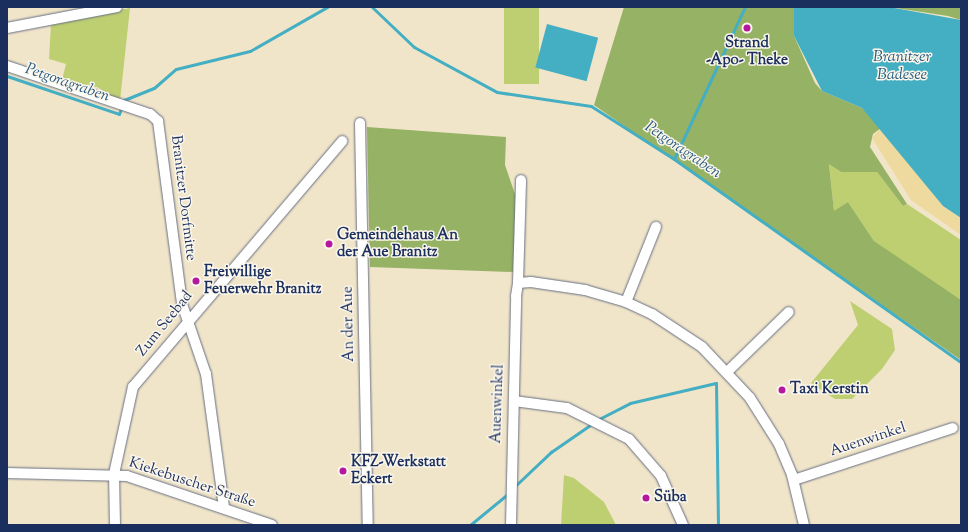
<!DOCTYPE html>
<meta charset="utf-8">
<style>
body{margin:0}
#map{position:relative;width:968px;height:532px;overflow:hidden;background:#f1e5c9;font-family:"Sorts Mill Goudy",serif}
div>[style]{position:absolute}
[style*='--x']{left:calc(var(--x)*1px);top:calc(var(--y)*1px);width:calc(var(--w)*1px);rotate:calc(var(--a)*1deg)}
.green>*{inset:0;background:#becf72;transform-origin:0 0}
.forest>*{inset:0;background:#96b264}
.sand>*{inset:0;background:#eeda9e}
.water>*{inset:0;background:#44aec3;transform-origin:0 0}
.stream>*{height:3px;margin:-1.5px;padding:0 1.5px;transform-origin:1.5px;border-radius:1.5px;background:#44aec3}
.roads{filter:drop-shadow(0 0 1px #666f83) drop-shadow(0 0 1px #666f83)}
.minor>*{height:10px;margin:-5px;padding:0 5px;transform-origin:5px;border-radius:5px;background:#fff}
.dots>*{width:11px;height:11px;translate:-50% -50%;box-sizing:border-box;border:2px solid #fbf7ec;border-radius:50%}
span{translate:-50% -50%;white-space:nowrap;text-align:center;line-height:1.15;-webkit-text-stroke:3px #fbf7ec;paint-order:stroke}
.poi-label{font-size:15px;color:#1b2f5e;font-weight:700}
.left{translate:0 -50%;text-align:left}
.street-label{font-size:15px;color:#1b2f5e}
.water-label{font-size:16px;color:#295b81;font-style:italic}
.frame{position:absolute;inset:0;border:8px solid #1b2f5e;pointer-events:none}
</style>
<div id="map">
<div class="green">
<i style="left:504px;top:7px;width:35px;height:77px"></i>
<i style="clip-path:polygon(130px 8px,120px 101px,97px 87px,62px 80px,66px 64px,49px 59px,51px 24px)"></i>
<i style="clip-path:polygon(829px 163px,841px 172px,877px 172px,903px 206px,907px 204px,961px 240px,961px 300px,912px 270px,874px 241px,848px 202px,834px 212px)"></i>
<i style="clip-path:polygon(850px 301px,892px 329px,895px 350px,882px 369px,852px 399px,835px 399px,811px 383px,858px 325px)"></i>
<i style="clip-path:polygon(564px 475px,574px 478px,604px 502px,616px 525px,561px 525px)"></i>
</div>
<div class="forest">
<i style="clip-path:polygon(624px 7px,794px 7px,794px 36px,815px 83px,822px 91px,862px 108px,881px 128px,873px 134px,870px 147px,907px 204px,903px 206px,877px 172px,841px 172px,829px 164px,834px 211px,848px 202px,874px 241px,961px 300px,961px 360px,594px 105px)"></i>
<i style="clip-path:polygon(889px 7px,961px 7px,961px 20px,948px 16px)"></i>
<i style="clip-path:polygon(367px 127px,506px 137px,505px 165px,516px 197px,513px 272px,370px 267px)"></i>
</div>
<div class="sand">
<i style="clip-path:polygon(881px 128px,943px 206px,961px 218px,961px 235px,911px 200px,872px 138px)"></i>
</div>
<div class="water">
<i style="clip-path:polygon(794px 7px,889px 7px,961px 20px,961px 218px,943px 206px,862px 108px,822px 91px,794px 36px)"></i>
<i style="left:547px;top:24px;width:53px;height:45px;rotate:15deg"></i>
</div>
<div class="stream">
<i style="--x:372;--y:7;--w:58;--a:43.6"></i>
<i style="--x:414;--y:47;--w:94;--a:28.5"></i>
<i style="--x:497;--y:92;--w:95;--a:8.5"></i>
<i style="--x:591;--y:106;--w:98;--a:32.6"></i>
<i style="--x:674;--y:159;--w:352;--a:35.3"></i>
<i style="--x:7;--y:76;--w:118;--a:18.7"></i>
<i style="--x:119;--y:114;--w:15;--a:-70"></i>
<i style="--x:124;--y:100;--w:32;--a:-22"></i>
<i style="--x:154;--y:88;--w:29;--a:-41"></i>
<i style="--x:176;--y:69;--w:76;--a:-13.7"></i>
<i style="--x:250;--y:51;--w:89;--a:-29.7"></i>
<i style="--x:674;--y:159;--w:168;--a:-65"></i>
<i style="--x:597;--y:420;--w:37;--a:-27"></i>
<i style="--x:630;--y:403;--w:88;--a:-13.1"></i>
<i style="--x:716;--y:383;--w:142;--a:89.2"></i>
<i style="--x:515;--y:486;--w:50;--a:-43.4"></i>
<i style="--x:551;--y:452;--w:51;--a:-34.6"></i>
<i style="--x:470;--y:525;--w:52;--a:-39.5"></i>
</div>
<div class="roads">
<div class="minor">
<i style="--x:7;--y:28;--w:112;--a:-10.8"></i>
<i style="--x:7;--y:66;--w:151;--a:18.6"></i>
<i style="--x:150;--y:114;--w:11;--a:41"></i>
<i style="--x:158;--y:121;--w:185;--a:82.5"></i>
<i style="--x:182;--y:304;--w:74;--a:71.1"></i>
<i style="--x:206;--y:374;--w:134;--a:82.3"></i>
<i style="--x:360;--y:123;--w:402;--a:88.9"></i>
<i style="--x:518;--y:283;--w:103;--a:-88.3"></i>
<i style="--x:626;--y:302;--w:81;--a:-68.2"></i>
<i style="--x:727;--y:372;--w:86;--a:-44.1"></i>
<i style="--x:514;--y:401;--w:53;--a:7.5"></i>
<i style="--x:567;--y:408;--w:69;--a:26.6"></i>
<i style="--x:629;--y:439;--w:49;--a:49.1"></i>
<i style="--x:661;--y:476;--w:54;--a:65.8"></i>
<i style="--x:7;--y:473;--w:120;--a:1.4"></i>
<i style="--x:127;--y:476;--w:153;--a:18.7"></i>
<i style="--x:794;--y:480;--w:167;--a:-18.1"></i>
<i style="--x:115;--y:525;--w:51;--a:-91.1"></i>
<i style="--x:114;--y:474;--w:89;--a:-77.7"></i>
<i style="--x:133;--y:387;--w:323;--a:-49.6"></i>
<i style="--x:511;--y:525;--w:229;--a:-88.7"></i>
<i style="--x:516;--y:296;--w:13;--a:-81"></i>
<i style="--x:518;--y:283;--w:13;--a:-4"></i>
<i style="--x:531;--y:282;--w:55;--a:8.4"></i>
<i style="--x:585;--y:290;--w:43;--a:16.3"></i>
<i style="--x:626;--y:302;--w:29;--a:25"></i>
<i style="--x:652;--y:314;--w:60;--a:33.4"></i>
<i style="--x:702;--y:347;--w:70;--a:46.7"></i>
<i style="--x:750;--y:398;--w:54;--a:57.8"></i>
<i style="--x:779;--y:444;--w:34;--a:67"></i>
<i style="--x:792;--y:475;--w:51;--a:76.5"></i>
</div>
</div>
<div class="dots">
<i style="left:747px;top:28px;background:#b5179e"></i>
<i style="left:329px;top:244px;background:#b5179e"></i>
<i style="left:196px;top:281px;background:#b5179e"></i>
<i style="left:782px;top:390px;background:#b5179e"></i>
<i style="left:343px;top:471px;background:#b5179e"></i>
<i style="left:646px;top:498px;background:#b5179e"></i>
</div>
<div class="poi-label">
<span style="left:747px;top:52px">Strand<br>-Apo- Theke</span>
<span class="left" style="left:337px;top:244px">Gemeindehaus An<br>der Aue Branitz</span>
<span class="left" style="left:204px;top:281px">Freiwillige<br>Feuerwehr Branitz</span>
<span class="left" style="left:790px;top:390px">Taxi Kerstin</span>
<span class="left" style="left:351px;top:471px">KFZ-Werkstatt<br>Eckert</span>
<span class="left" style="left:654px;top:498px">Süba</span>
</div>
<div class="street-label">
<span style="left:183px;top:198px;rotate:83deg">Branitzer Dorfmitte</span>
<span style="left:165px;top:324px;rotate:-51deg">Zum Seebad</span>
<span style="left:349px;top:324px;rotate:-91deg">An der Aue</span>
<span style="left:498px;top:404px;rotate:-88deg">Auenwinkel</span>
<span style="left:868px;top:440px;rotate:-18deg">Auenwinkel</span>
<span style="left:192px;top:483px;rotate:18deg">Kiekebuscher Straße</span>
</div>
<div class="water-label">
<span style="left:902px;top:67px">Branitzer<br>Badesee</span>
<span style="left:67px;top:84px;rotate:19deg">Petgoragraben</span>
<span style="left:682px;top:151px;rotate:34deg">Petgoragraben</span>
</div>
<div class="frame"></div>
</div>
